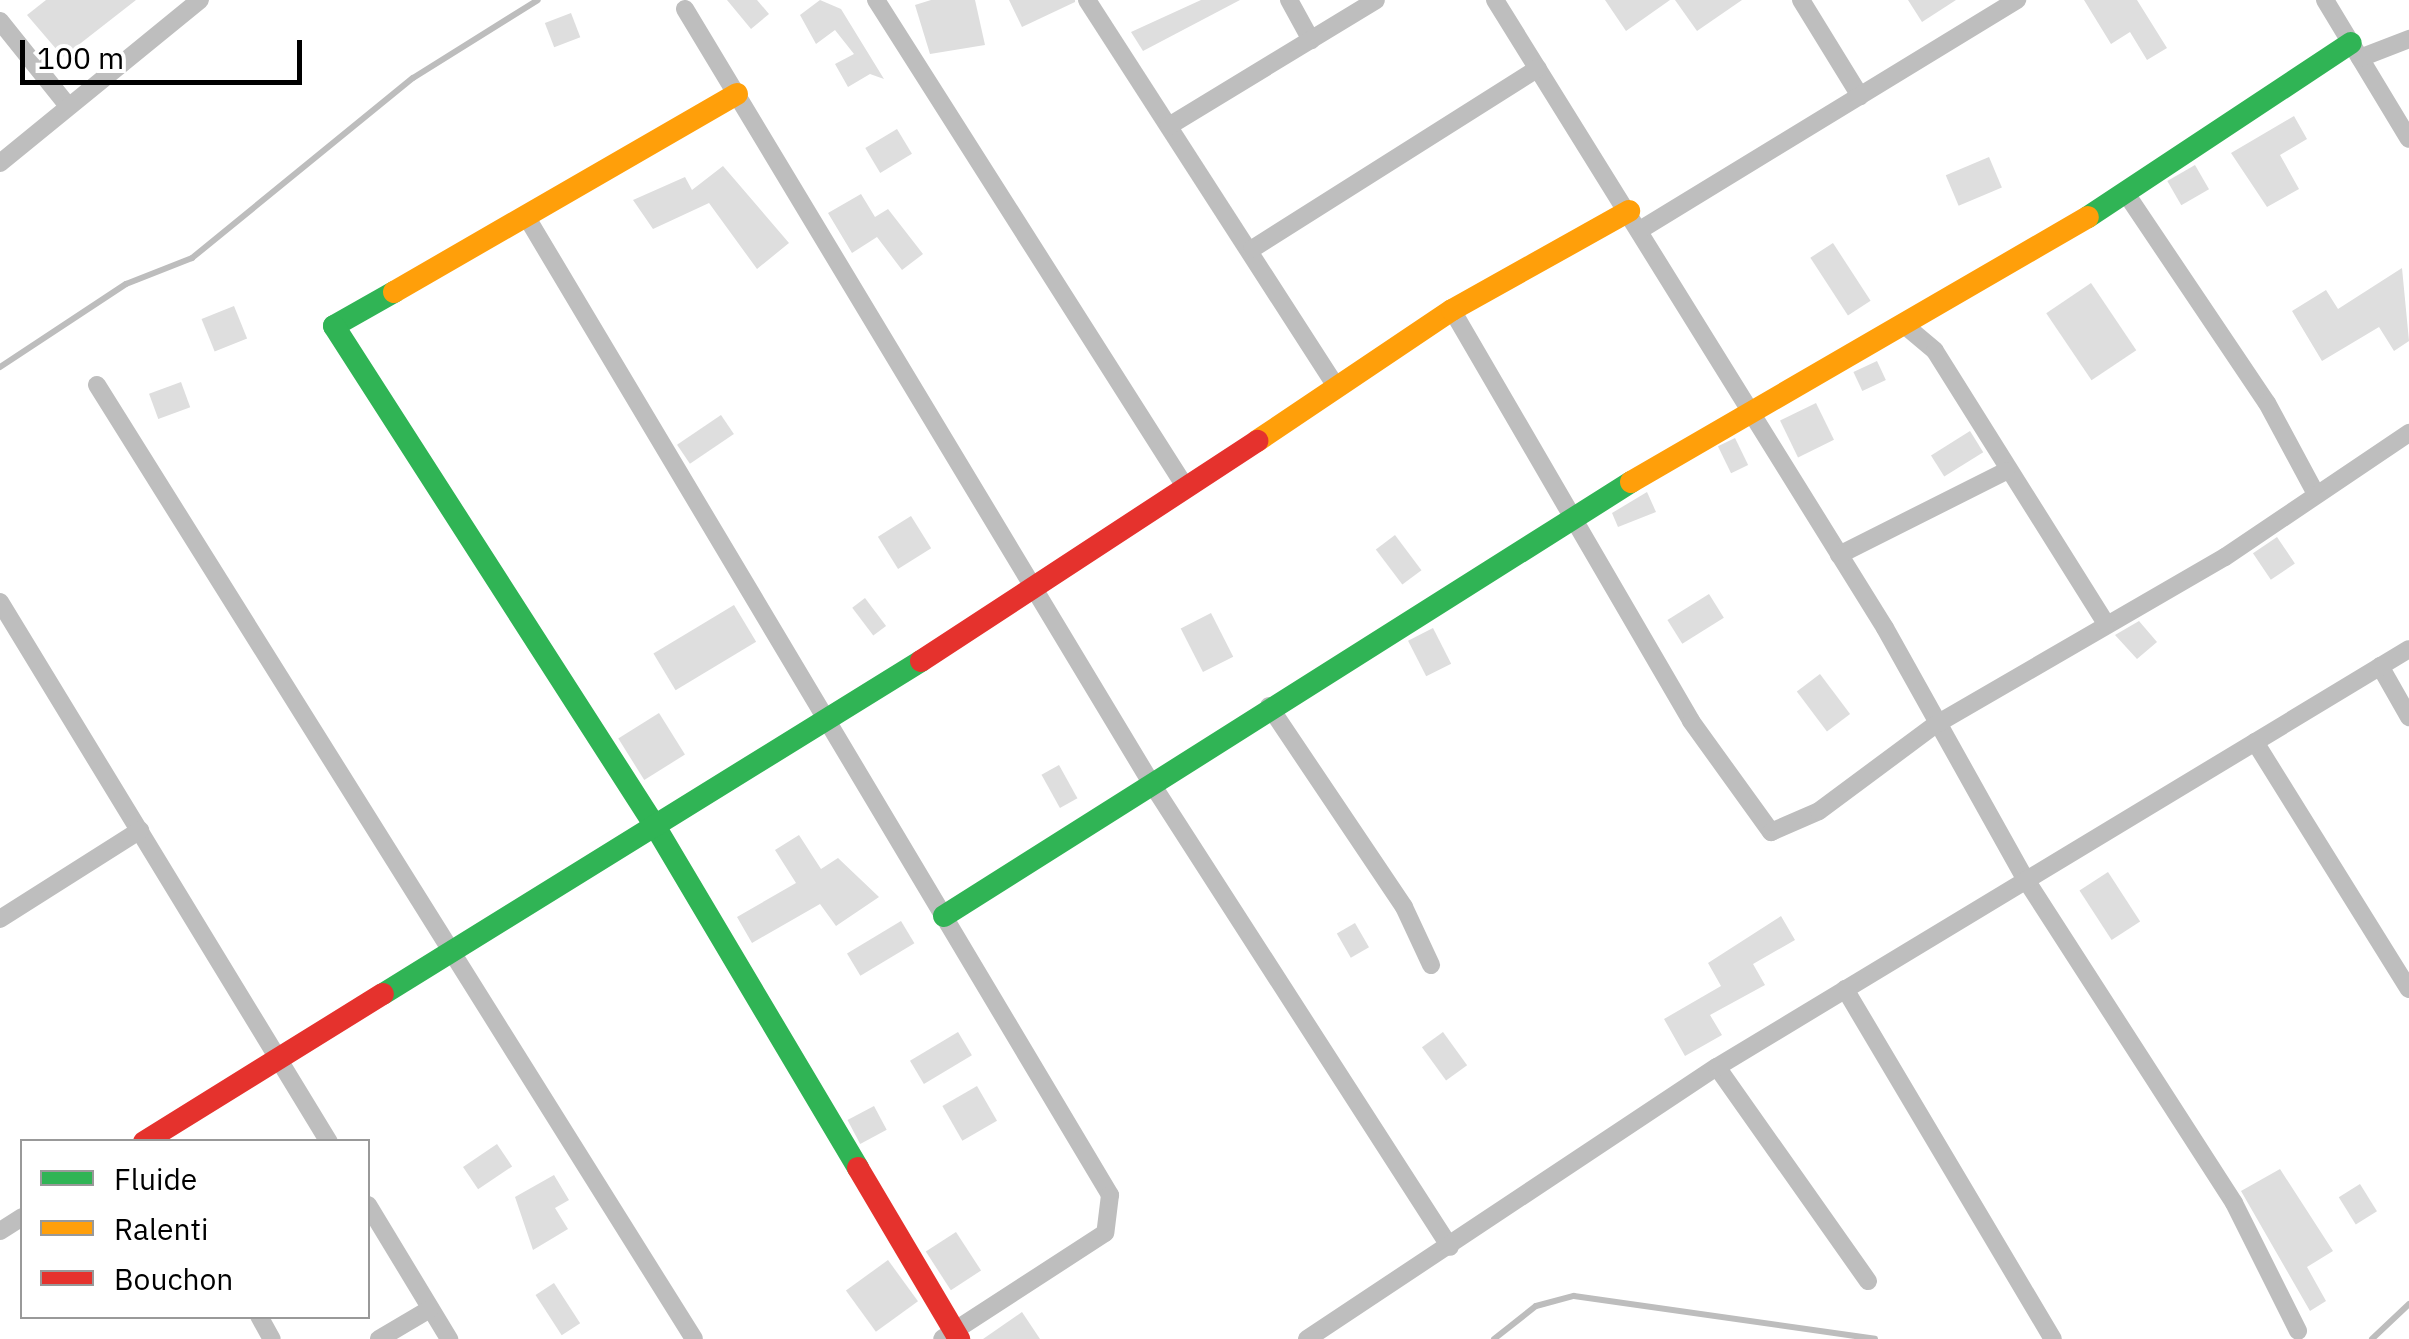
<!DOCTYPE html>
<style>
body{margin:0}
#map{position:relative;width:2409px;height:1339px;overflow:hidden;background:#fff;font-family:"IBM Plex Sans",sans-serif}
div>[style]{position:absolute}
[style*='--x']{left:calc(var(--x)*1px);top:calc(var(--y)*1px);width:calc(var(--w)*1px);rotate:calc(var(--a)*1deg)}
.stream>*{height:6px;margin:-3px;padding:0 3px;transform-origin:3px;border-radius:3px;background:#bdbdbd}
.building>*{inset:0;background:#dedede;transform-origin:0 0}
.street>*{height:18px;margin:-9px;padding:0 9px;transform-origin:9px;border-radius:9px;background:#bebebe}
.fast>*{height:22px;margin:-11px;padding:0 11px;transform-origin:11px;border-radius:11px;background:#30b455}
.slow>*{height:22px;margin:-11px;padding:0 11px;transform-origin:11px;border-radius:11px;background:#ff9f0a}
.jam>*{height:22px;margin:-11px;padding:0 11px;transform-origin:11px;border-radius:11px;background:#e5322d}
span{translate:-50% -50%;white-space:nowrap;text-align:center;line-height:1.15;-webkit-text-stroke:10px #fff;paint-order:stroke}
.legend{position:absolute;left:20px;top:1139px;width:350px;height:180px;box-sizing:border-box;background:#fff;border:2px solid #999;margin:0;padding:12px 18px;list-style:none;font-size:30px;color:#000}
.legend li{display:flex;align-items:center;gap:20px;height:50px}
.legend b{width:50px;border:2px solid #999}
.scale{position:absolute;left:20px;top:40px;width:282px;height:45px;box-sizing:border-box;border:5px solid #000;border-top:0;padding-left:12px;font-size:30px;line-height:35px;white-space:nowrap;color:#000;-webkit-text-stroke:8px #fff;paint-order:stroke}
</style>
<div id="map">
<div class="stream">
<i style="--x:0;--y:367;--w:151;--a:-33.4"></i>
<i style="--x:126;--y:284;--w:71;--a:-21.5"></i>
<i style="--x:192;--y:258;--w:285;--a:-39.2"></i>
<i style="--x:413;--y:78;--w:147;--a:-32"></i>
<i style="--x:1494;--y:1339;--w:53;--a:-38.2"></i>
<i style="--x:1536;--y:1306;--w:39;--a:-15"></i>
<i style="--x:1574;--y:1296;--w:304;--a:8.1"></i>
<i style="--x:2372;--y:1339;--w:51;--a:-43.4"></i>
</div>
<div class="building">
<i style="clip-path:polygon(46px 0,136px 0,63px 57px,27px 15px)"></i>
<i style="clip-path:polygon(727px 0,757px 0,769px 14px,751px 29px)"></i>
<i style="clip-path:polygon(820px 0,841px 9px,884px 79px,870px 74px,848px 87px,835px 64px,854px 54px,835px 30px,816px 44px,800px 15px)"></i>
<i style="clip-path:polygon(931px 0,975px 0,985px 45px,930px 54px,915px 5px)"></i>
<i style="clip-path:polygon(1009px 0,1075px 0,1075px 2px,1022px 27px)"></i>
<i style="clip-path:polygon(1201px 0,1240px 0,1143px 51px,1131px 32px)"></i>
<i style="clip-path:polygon(1605px 0,1670px 0,1626px 31px)"></i>
<i style="clip-path:polygon(1675px 0,1742px 0,1697px 31px)"></i>
<i style="clip-path:polygon(1908px 0,1956px 0,1922px 22px)"></i>
<i style="clip-path:polygon(2084px 0,2137px 0,2167px 48px,2147px 60px,2130px 32px,2111px 44px)"></i>
<i style="left:571px;top:13px;width:26px;height:28px;rotate:69deg"></i>
<i style="clip-path:polygon(2294px 116px,2307px 139px,2280px 155px,2299px 189px,2267px 207px,2231px 153px)"></i>
<i style="left:897px;top:129px;width:29px;height:37px;rotate:59deg"></i>
<i style="left:1989px;top:157px;width:33px;height:47px;rotate:67deg"></i>
<i style="left:2195px;top:165px;width:28px;height:32px;rotate:60deg"></i>
<i style="clip-path:polygon(723px 166px,789px 243px,757px 269px,709px 203px,653px 229px,633px 200px,685px 177px,692px 190px)"></i>
<i style="clip-path:polygon(861px 194px,875px 217px,888px 209px,923px 254px,902px 270px,877px 237px,852px 253px,828px 213px)"></i>
<i style="left:1833px;top:243px;width:69px;height:27px;rotate:57deg"></i>
<i style="clip-path:polygon(2402px 268px,2409px 341px,2394px 351px,2379px 327px,2322px 361px,2292px 311px,2326px 290px,2338px 309px)"></i>
<i style="left:2091px;top:283px;width:81px;height:54px;rotate:56deg"></i>
<i style="left:234px;top:306px;width:35px;height:35px;rotate:68deg"></i>
<i style="left:1877px;top:361px;width:21px;height:26px;rotate:65deg"></i>
<i style="left:181px;top:382px;width:27px;height:34px;rotate:70deg"></i>
<i style="left:1816px;top:403px;width:41px;height:40px;rotate:64deg"></i>
<i style="left:721px;top:415px;width:23px;height:53px;rotate:56deg"></i>
<i style="left:1970px;top:431px;width:25px;height:46px;rotate:58deg"></i>
<i style="left:1735px;top:438px;width:30px;height:19px;rotate:64deg"></i>
<i style="clip-path:polygon(1647px 492px,1656px 512px,1618px 527px,1612px 513px)"></i>
<i style="left:911px;top:516px;width:38px;height:39px;rotate:58deg"></i>
<i style="left:1395px;top:535px;width:44px;height:24px;rotate:53deg"></i>
<i style="left:2277px;top:537px;width:32px;height:29px;rotate:56deg"></i>
<i style="left:1709px;top:594px;width:28px;height:49px;rotate:58deg"></i>
<i style="left:865px;top:598px;width:35px;height:16px;rotate:53deg"></i>
<i style="left:734px;top:605px;width:43px;height:94px;rotate:59deg"></i>
<i style="left:1211px;top:613px;width:49px;height:34px;rotate:63deg"></i>
<i style="clip-path:polygon(2139px 621px,2157px 642px,2137px 659px,2115px 635px)"></i>
<i style="left:1433px;top:628px;width:40px;height:28px;rotate:63deg"></i>
<i style="left:1820px;top:674px;width:50px;height:29px;rotate:53deg"></i>
<i style="left:659px;top:713px;width:49px;height:48px;rotate:58deg"></i>
<i style="left:1059px;top:765px;width:38px;height:20px;rotate:61deg"></i>
<i style="clip-path:polygon(799px 835px,821px 869px,838px 858px,879px 897px,836px 926px,820px 904px,752px 943px,737px 917px,796px 883px,775px 850px)"></i>
<i style="left:2108px;top:872px;width:59px;height:34px;rotate:57deg"></i>
<i style="clip-path:polygon(1781px 916px,1795px 940px,1753px 964px,1765px 985px,1710px 1015px,1722px 1035px,1685px 1056px,1664px 1019px,1721px 986px,1708px 963px)"></i>
<i style="left:901px;top:921px;width:26px;height:63px;rotate:59deg"></i>
<i style="left:1355px;top:923px;width:28px;height:21px;rotate:60deg"></i>
<i style="left:958px;top:1032px;width:27px;height:56px;rotate:59deg"></i>
<i style="left:1443px;top:1032px;width:41px;height:26px;rotate:54deg"></i>
<i style="left:977px;top:1086px;width:40px;height:40px;rotate:60deg"></i>
<i style="left:874px;top:1106px;width:27px;height:30px;rotate:62deg"></i>
<i style="left:497px;top:1144px;width:27px;height:41px;rotate:56deg"></i>
<i style="clip-path:polygon(2280px 1169px,2333px 1251px,2307px 1267px,2326px 1301px,2310px 1311px,2241px 1191px)"></i>
<i style="clip-path:polygon(554px 1175px,569px 1200px,555px 1208px,568px 1229px,533px 1250px,515px 1197px)"></i>
<i style="left:2360px;top:1184px;width:32px;height:25px;rotate:58deg"></i>
<i style="left:956px;top:1232px;width:46px;height:36px;rotate:57deg"></i>
<i style="left:888px;top:1260px;width:51px;height:52px;rotate:54deg"></i>
<i style="left:554px;top:1283px;width:48px;height:22px;rotate:57deg"></i>
<i style="clip-path:polygon(1022px 1312px,1040px 1339px,983px 1339px)"></i>
</div>
<div class="street">
<i style="--x:876;--y:0;--w:578;--a:57.57"></i>
<i style="--x:1087;--y:0;--w:460;--a:57.2"></i>
<i style="--x:1289;--y:0;--w:46;--a:61.2"></i>
<i style="--x:1495;--y:0;--w:739;--a:58.16"></i>
<i style="--x:1885;--y:628;--w:289;--a:60.8"></i>
<i style="--x:2026;--y:880;--w:384;--a:57.2"></i>
<i style="--x:2234;--y:1203;--w:143;--a:63.4"></i>
<i style="--x:1801;--y:0;--w:113;--a:58.4"></i>
<i style="--x:2325;--y:0;--w:162;--a:58.9"></i>
<i style="--x:685;--y:9;--w:901;--a:58.94"></i>
<i style="--x:1150;--y:781;--w:554;--a:57.23"></i>
<i style="--x:0;--y:21;--w:109;--a:51.3"></i>
<i style="--x:2360;--y:58;--w:53;--a:-21.2"></i>
<i style="--x:1169;--y:126;--w:242;--a:-31.3"></i>
<i style="--x:0;--y:163;--w:258;--a:-39.2"></i>
<i style="--x:2125;--y:192;--w:254;--a:56.1"></i>
<i style="--x:2267;--y:403;--w:101;--a:61.7"></i>
<i style="--x:526;--y:216;--w:1140;--a:59.18"></i>
<i style="--x:1110;--y:1195;--w:38;--a:97"></i>
<i style="--x:1105;--y:1233;--w:194;--a:147"></i>
<i style="--x:1640;--y:230;--w:442;--a:-31.4"></i>
<i style="--x:1252;--y:249;--w:338;--a:-32.3"></i>
<i style="--x:1452;--y:310;--w:475;--a:59.8"></i>
<i style="--x:1691;--y:721;--w:137;--a:54.2"></i>
<i style="--x:1771;--y:832;--w:52;--a:-23.6"></i>
<i style="--x:1819;--y:811;--w:144;--a:-36.6"></i>
<i style="--x:1935;--y:725;--w:335;--a:-30.1"></i>
<i style="--x:2225;--y:557;--w:222;--a:-34"></i>
<i style="--x:1908;--y:328;--w:35;--a:40"></i>
<i style="--x:1935;--y:351;--w:322;--a:57.9"></i>
<i style="--x:97;--y:385;--w:1125;--a:57.96"></i>
<i style="--x:1839;--y:555;--w:187;--a:-26.7"></i>
<i style="--x:0;--y:602;--w:632;--a:58.65"></i>
<i style="--x:2380;--y:666;--w:59;--a:60.4"></i>
<i style="--x:1269;--y:706;--w:242;--a:56.1"></i>
<i style="--x:1404;--y:907;--w:64;--a:65"></i>
<i style="--x:2255;--y:742;--w:291;--a:58.1"></i>
<i style="--x:0;--y:919;--w:166;--a:-32.4"></i>
<i style="--x:1845;--y:989;--w:407;--a:59.3"></i>
<i style="--x:1717;--y:1067;--w:262;--a:54.8"></i>
<i style="--x:368;--y:1205;--w:157;--a:58.8"></i>
<i style="--x:0;--y:1231;--w:26;--a:-32"></i>
<i style="--x:259;--y:1316;--w:26;--a:61"></i>
<i style="--x:379;--y:1339;--w:59;--a:-30.5"></i>
<i style="--x:1307;--y:1339;--w:492;--a:-33.6"></i>
<i style="--x:1717;--y:1067;--w:808;--a:-31.13"></i>
</div>
<div class="fast">
<i style="--x:2088;--y:217;--w:315;--a:-33.5"></i>
<i style="--x:394;--y:292;--w:69;--a:150.5"></i>
<i style="--x:334;--y:326;--w:594;--a:57.3"></i>
<i style="--x:655;--y:826;--w:398;--a:59.3"></i>
<i style="--x:944;--y:916;--w:813;--a:-32.28"></i>
<i style="--x:383;--y:994;--w:633;--a:-31.76"></i>
</div>
<div class="slow">
<i style="--x:394;--y:292;--w:396;--a:-30"></i>
<i style="--x:1257;--y:441;--w:235;--a:-33.9"></i>
<i style="--x:1452;--y:310;--w:203;--a:-29.2"></i>
<i style="--x:1631;--y:482;--w:528;--a:-30.11"></i>
</div>
<div class="jam">
<i style="--x:921;--y:661;--w:402;--a:-33.2"></i>
<i style="--x:144;--y:1142;--w:281;--a:-31.8"></i>
<i style="--x:858;--y:1168;--w:199;--a:59.4"></i>
</div>
<ul class="legend">
<li><b style="height:12px;background:#30b455"></b>Fluide</li>
<li><b style="height:12px;background:#ff9f0a"></b>Ralenti</li>
<li><b style="height:12px;background:#e5322d"></b>Bouchon</li>
</ul>
<div class="scale">100 m</div>
</div>
